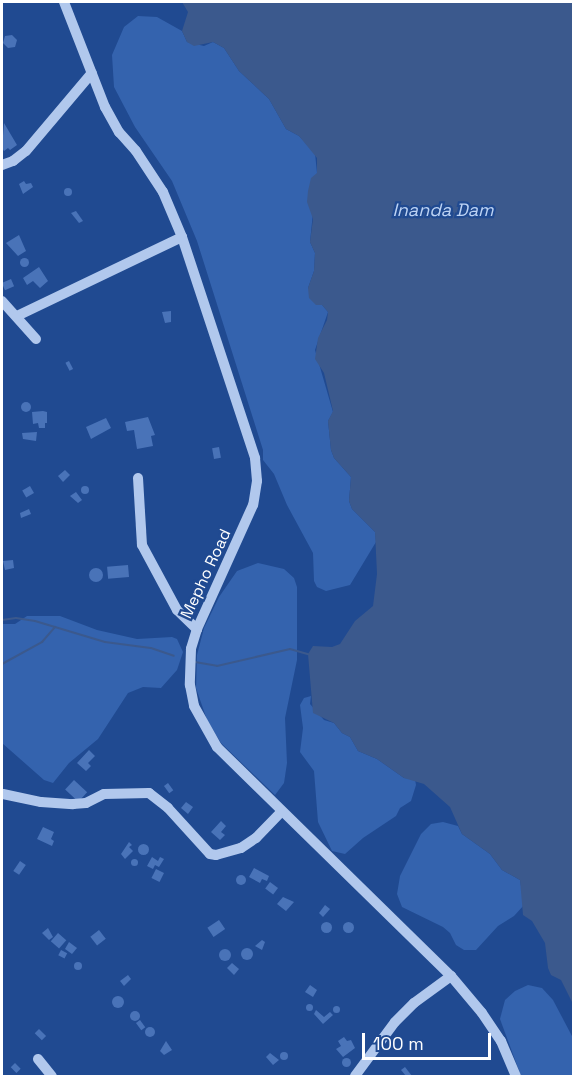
<!DOCTYPE html>
<style>
body{margin:0}
#map{position:relative;width:575px;height:1078px;overflow:hidden;background:#204a91;font-family:"Space Grotesk",sans-serif}
div>[style]{position:absolute}
[style*='--x']{left:calc(var(--x)*1px);top:calc(var(--y)*1px);width:calc(var(--w)*1px);rotate:calc(var(--a)*1deg)}
.green>*{inset:0;background:#3463ae}
.water>*{inset:0;background:#3b598d}
.stream>*{height:2px;margin:-1px;padding:0 1px;transform-origin:1px;border-radius:1px;background:#3b598d}
.building>*{inset:0;background:#4973b8;transform-origin:0 0}
.round{border-radius:50%}
.minor>*{height:10px;margin:-5px;padding:0 5px;transform-origin:5px;border-radius:5px;background:#b1c8ed}
span{translate:-50% -50%;white-space:nowrap;text-align:center;line-height:1.15;-webkit-text-stroke:4.5px #204a91;paint-order:stroke}
.street-label{font-size:16px;color:#fff}
.water-label{font-size:18px;color:#bdd3f4;font-style:italic}
.frame{position:absolute;inset:0;border:3px solid #fff;pointer-events:none}
.scale{position:absolute;left:362px;top:1033px;width:129px;height:27px;box-sizing:border-box;border:3px solid #fff;border-top:0;padding-left:8px;font-size:18px;line-height:21px;white-space:nowrap;color:#fff;-webkit-text-stroke:4px #204a91;paint-order:stroke}
</style>
<div id="map">
<div class="green">
<i style="clip-path:polygon(138px 16px,157px 17px,182px 31px,187px 42px,204px 46px,213px 42px,224px 48px,239px 71px,269px 99px,286px 129px,299px 136px,315px 153px,317px 173px,310px 242px,315px 253px,314px 271px,308px 288px,328px 312px,315px 350px,333px 412px,328px 421px,331px 450px,334px 458px,351px 477px,349px 501px,352px 509px,375px 532px,376px 542px,350px 585px,326px 591px,317px 587px,314px 581px,313px 553px,287px 505px,274px 474px,263px 460px,263px 450px,197px 241px,172px 181px,135px 127px,114px 87px,112px 55px,124px 27px)"></i>
<i style="clip-path:polygon(258px 563px,284px 569px,294px 578px,297px 587px,297px 660px,285px 718px,287px 763px,284px 783px,275px 795px,221px 743px,207px 720px,196px 688px,197px 655px,204px 628px,219px 597px,237px 571px)"></i>
<i style="clip-path:polygon(27px 616px,60px 616px,97px 630px,137px 639px,172px 637px,177px 639px,183px 652px,177px 670px,161px 688px,143px 687px,128px 693px,98px 739px,69px 763px,53px 783px,44px 780px,2px 743px,2px 624px,15px 624px)"></i>
<i style="clip-path:polygon(311px 696px,310px 704px,324px 720px,334px 723px,342px 733px,350px 737px,358px 751px,377px 759px,404px 778px,415px 779px,416px 785px,411px 801px,400px 808px,396px 816px,363px 838px,345px 854px,332px 851px,318px 822px,314px 771px,300px 752px,303px 728px,300px 705px,304px 698px)"></i>
<i style="clip-path:polygon(443px 822px,458px 826px,462px 834px,490px 854px,502px 870px,520px 880px,524px 905px,514px 916px,498px 926px,476px 950px,464px 950px,456px 945px,450px 933px,443px 927px,402px 907px,397px 894px,400px 876px,421px 834px,431px 824px)"></i>
<i style="clip-path:polygon(528px 985px,542px 988px,553px 1000px,573px 1038px,573px 1076px,521px 1076px,500px 1019px,505px 1000px,515px 991px)"></i>
</div>
<div class="water">
<i style="clip-path:polygon(182px 2px,573px 2px,573px 1004px,561px 980px,551px 975px,548px 968px,545px 943px,532px 921px,523px 915px,520px 880px,502px 870px,490px 854px,462px 834px,450px 807px,424px 784px,404px 778px,377px 759px,358px 751px,350px 737px,342px 733px,334px 723px,313px 713px,308px 654px,313px 646px,332px 647px,340px 644px,355px 621px,373px 606px,377px 574px,375px 532px,352px 509px,349px 501px,351px 477px,334px 458px,331px 450px,328px 421px,333px 411px,324px 373px,315px 359px,318px 338px,327px 320px,328px 312px,322px 305px,316px 305px,309px 298px,308px 288px,314px 271px,315px 253px,310px 242px,313px 219px,307px 202px,308px 191px,311px 178px,317px 173px,317px 158px,299px 136px,286px 129px,269px 99px,239px 71px,224px 48px,213px 42px,194px 46px,187px 42px,182px 31px,188px 12px)"></i>
</div>
<div class="stream">
<i style="--x:2;--y:620;--w:14;--a:-8"></i>
<i style="--x:16;--y:618;--w:19;--a:9"></i>
<i style="--x:35;--y:621;--w:73;--a:16.7"></i>
<i style="--x:105;--y:642;--w:46;--a:7.4"></i>
<i style="--x:151;--y:648;--w:24;--a:19"></i>
<i style="--x:195;--y:662;--w:22;--a:10"></i>
<i style="--x:217;--y:666;--w:75;--a:-13.1"></i>
<i style="--x:290;--y:649;--w:19;--a:16"></i>
<i style="--x:2;--y:664;--w:46;--a:-28.8"></i>
<i style="--x:42;--y:642;--w:20;--a:-49"></i>
</div>
<div class="building">
<i style="clip-path:polygon(12px 35px,17px 40px,15px 47px,8px 48px,3px 43px,5px 36px)"></i>
<i style="clip-path:polygon(4px 123px,17px 145px,10px 150px,8px 148px,4px 151px,2px 148px)"></i>
<i style="clip-path:polygon(24px 181px,26px 184px,31px 183px,33px 187px,23px 194px,19px 184px)"></i>
<i class="round" style="left:64px;top:188px;width:8px;height:8px"></i>
<i style="clip-path:polygon(76px 211px,83px 221px,79px 223px,71px 213px)"></i>
<i style="clip-path:polygon(19px 235px,26px 251px,18px 256px,6px 243px)"></i>
<i class="round" style="left:19.5px;top:257.5px;width:9px;height:9px"></i>
<i style="clip-path:polygon(39px 267px,48px 281px,40px 288px,33px 281px,27px 285px,23px 278px)"></i>
<i style="left:11px;top:279px;width:8px;height:10px;rotate:67deg"></i>
<i style="clip-path:polygon(171px 311px,171px 322px,165px 323px,162px 312px)"></i>
<i style="left:69px;top:361px;width:9px;height:4px;rotate:63deg"></i>
<i class="round" style="left:21px;top:402px;width:10px;height:10px"></i>
<i style="clip-path:polygon(43px 411px,47px 412px,47px 423px,45px 423px,45px 428px,39px 428px,38px 423px,33px 424px,32px 412px)"></i>
<i style="clip-path:polygon(148px 417px,155px 435px,151px 436px,153px 446px,137px 449px,134px 430px,127px 431px,125px 422px)"></i>
<i style="clip-path:polygon(106px 418px,111px 428px,91px 439px,86px 427px)"></i>
<i style="clip-path:polygon(37px 432px,36px 441px,23px 439px,22px 433px)"></i>
<i style="left:219px;top:447px;width:11px;height:7px;rotate:80deg"></i>
<i style="clip-path:polygon(65px 470px,70px 475px,63px 482px,58px 476px)"></i>
<i style="left:30px;top:486px;width:8px;height:9px;rotate:60deg"></i>
<i class="round" style="left:81px;top:486px;width:8px;height:8px"></i>
<i style="clip-path:polygon(76px 492px,82px 500px,78px 503px,70px 496px)"></i>
<i style="clip-path:polygon(29px 509px,31px 514px,21px 518px,20px 513px)"></i>
<i style="clip-path:polygon(13px 560px,14px 568px,5px 570px,3px 561px)"></i>
<i style="left:128px;top:565px;width:12px;height:21px;rotate:85deg"></i>
<i class="round" style="left:89px;top:568px;width:14px;height:14px"></i>
<i style="clip-path:polygon(89px 750px,95px 756px,88px 763px,91px 766px,86px 771px,77px 763px)"></i>
<i style="left:74px;top:780px;width:18px;height:13px;rotate:43deg"></i>
<i style="left:168px;top:783px;width:9px;height:5px;rotate:54deg"></i>
<i style="clip-path:polygon(186px 802px,193px 807px,188px 814px,181px 808px)"></i>
<i style="clip-path:polygon(221px 821px,226px 826px,221px 832px,225px 835px,220px 840px,211px 832px)"></i>
<i style="clip-path:polygon(43px 827px,54px 832px,51px 839px,54px 841px,52px 846px,37px 839px)"></i>
<i style="clip-path:polygon(129px 842px,132px 845px,129px 847px,133px 851px,125px 859px,121px 854px)"></i>
<i class="round" style="left:137.5px;top:843.5px;width:11px;height:11px"></i>
<i style="clip-path:polygon(152px 857px,158px 861px,160px 857px,164px 859px,159px 867px,155px 865px,153px 869px,147px 866px)"></i>
<i class="round" style="left:130.5px;top:858.5px;width:7px;height:7px"></i>
<i style="left:20px;top:861px;width:7px;height:12px;rotate:34deg"></i>
<i style="clip-path:polygon(254px 868px,269px 876px,267px 881px,262px 879px,260px 883px,249px 877px)"></i>
<i style="left:156px;top:869px;width:9px;height:10px;rotate:27deg"></i>
<i class="round" style="left:236px;top:875px;width:10px;height:10px"></i>
<i style="left:270px;top:882px;width:10px;height:8px;rotate:37deg"></i>
<i style="clip-path:polygon(283px 897px,294px 902px,286px 911px,277px 904px)"></i>
<i style="clip-path:polygon(325px 905px,330px 909px,323px 917px,319px 913px)"></i>
<i style="left:219px;top:920px;width:11px;height:14px;rotate:56deg"></i>
<i class="round" style="left:342.5px;top:921.5px;width:11px;height:11px"></i>
<i class="round" style="left:320.5px;top:921.5px;width:11px;height:11px"></i>
<i style="clip-path:polygon(48px 928px,53px 937px,49px 940px,42px 933px)"></i>
<i style="left:99px;top:930px;width:11px;height:11px;rotate:52deg"></i>
<i style="left:58px;top:933px;width:11px;height:11px;rotate:41deg"></i>
<i style="clip-path:polygon(262px 940px,265px 942px,262px 950px,255px 946px)"></i>
<i style="clip-path:polygon(69px 942px,77px 948px,72px 954px,65px 949px)"></i>
<i class="round" style="left:241px;top:948px;width:12px;height:12px"></i>
<i class="round" style="left:219px;top:949px;width:12px;height:12px"></i>
<i style="left:61px;top:950px;width:7px;height:6px;rotate:27deg"></i>
<i class="round" style="left:74px;top:962px;width:8px;height:8px"></i>
<i style="clip-path:polygon(232px 963px,239px 969px,234px 975px,227px 968px)"></i>
<i style="clip-path:polygon(128px 975px,131px 979px,124px 986px,120px 981px)"></i>
<i style="clip-path:polygon(310px 985px,317px 990px,313px 997px,305px 992px)"></i>
<i class="round" style="left:112px;top:996px;width:12px;height:12px"></i>
<i class="round" style="left:305.5px;top:1003.5px;width:7px;height:7px"></i>
<i class="round" style="left:332.5px;top:1005.5px;width:7px;height:7px"></i>
<i style="clip-path:polygon(316px 1010px,324px 1017px,330px 1012px,333px 1015px,323px 1024px,314px 1014px)"></i>
<i class="round" style="left:130px;top:1011px;width:10px;height:10px"></i>
<i style="left:140px;top:1020px;width:9px;height:5px;rotate:54deg"></i>
<i class="round" style="left:145px;top:1027px;width:10px;height:10px"></i>
<i style="left:39px;top:1029px;width:10px;height:6px;rotate:45deg"></i>
<i style="clip-path:polygon(344px 1037px,347px 1041px,351px 1040px,355px 1048px,343px 1057px,336px 1049px,341px 1046px,338px 1041px)"></i>
<i style="clip-path:polygon(166px 1041px,172px 1050px,164px 1055px,160px 1051px)"></i>
<i class="round" style="left:280px;top:1052px;width:8px;height:8px"></i>
<i style="clip-path:polygon(270px 1053px,279px 1060px,273px 1065px,266px 1057px)"></i>
<i class="round" style="left:341.5px;top:1057.5px;width:9px;height:9px"></i>
<i style="left:15px;top:1063px;width:8px;height:6px;rotate:45deg"></i>
<i style="clip-path:polygon(405px 1067px,412px 1076px,406px 1076px,401px 1070px)"></i>
</div>
<div class="minor">
<i style="--x:64;--y:2;--w:113;--a:68.7"></i>
<i style="--x:105;--y:107;--w:29;--a:61"></i>
<i style="--x:119;--y:132;--w:25;--a:48"></i>
<i style="--x:136;--y:151;--w:49;--a:56.6"></i>
<i style="--x:163;--y:192;--w:49;--a:67.1"></i>
<i style="--x:182;--y:237;--w:233;--a:71.7"></i>
<i style="--x:255;--y:458;--w:23;--a:85"></i>
<i style="--x:257;--y:481;--w:24;--a:99"></i>
<i style="--x:253;--y:505;--w:136;--a:114.3"></i>
<i style="--x:197;--y:629;--w:21;--a:107"></i>
<i style="--x:191;--y:649;--w:36;--a:92"></i>
<i style="--x:190;--y:685;--w:21;--a:79"></i>
<i style="--x:194;--y:706;--w:47;--a:60.7"></i>
<i style="--x:217;--y:747;--w:327;--a:44.4"></i>
<i style="--x:451;--y:976;--w:48;--a:50"></i>
<i style="--x:482;--y:1013;--w:34;--a:56"></i>
<i style="--x:501;--y:1041;--w:38;--a:67"></i>
<i style="--x:2;--y:165;--w:12;--a:-20"></i>
<i style="--x:13;--y:161;--w:16;--a:-38"></i>
<i style="--x:26;--y:151;--w:102;--a:-49.8"></i>
<i style="--x:2;--y:301;--w:51;--a:48.2"></i>
<i style="--x:17;--y:316;--w:183;--a:-25.6"></i>
<i style="--x:138;--y:478;--w:67;--a:86.6"></i>
<i style="--x:142;--y:545;--w:74;--a:61.7"></i>
<i style="--x:177;--y:610;--w:28;--a:44"></i>
<i style="--x:3;--y:794;--w:39;--a:12"></i>
<i style="--x:41;--y:802;--w:32;--a:4"></i>
<i style="--x:73;--y:804;--w:13;--a:-4"></i>
<i style="--x:86;--y:803;--w:20;--a:-27"></i>
<i style="--x:104;--y:794;--w:45;--a:-1.3"></i>
<i style="--x:149;--y:793;--w:24;--a:38"></i>
<i style="--x:168;--y:808;--w:62;--a:47.6"></i>
<i style="--x:210;--y:854;--w:6;--a:9"></i>
<i style="--x:216;--y:855;--w:26;--a:-16"></i>
<i style="--x:241;--y:848;--w:18;--a:-34"></i>
<i style="--x:256;--y:838;--w:37;--a:-46"></i>
<i style="--x:38;--y:1059;--w:22;--a:51"></i>
<i style="--x:355;--y:1076;--w:67;--a:-53.5"></i>
<i style="--x:395;--y:1022;--w:27;--a:-45"></i>
<i style="--x:414;--y:1003;--w:46;--a:-36.1"></i>
</div>
<div class="street-label">
<span style="left:206px;top:574px;rotate:-65deg">Mepho Road</span>
</div>
<div class="water-label">
<span style="left:443px;top:210px">Inanda Dam</span>
</div>
<div class="frame"></div>
<div class="scale">100 m</div>
</div>
